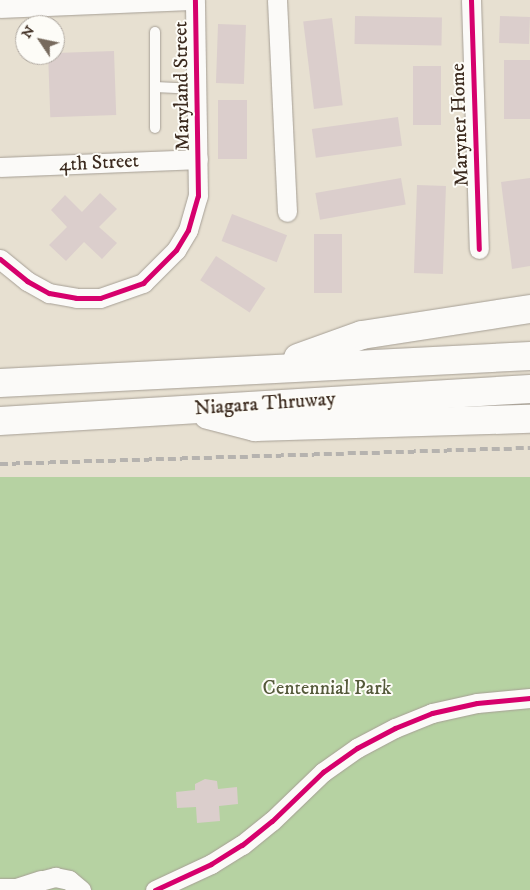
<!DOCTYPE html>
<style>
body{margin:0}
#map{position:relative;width:530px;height:890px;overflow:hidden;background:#e7e0d1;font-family:"IM FELL DW Pica",serif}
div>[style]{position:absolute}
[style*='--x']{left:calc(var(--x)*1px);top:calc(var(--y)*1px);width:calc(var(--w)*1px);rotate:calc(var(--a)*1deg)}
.green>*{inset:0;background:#b6d2a2;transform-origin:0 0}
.building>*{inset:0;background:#dbcecc;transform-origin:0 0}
.roads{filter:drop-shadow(0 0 1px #a69f95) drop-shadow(0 0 1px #a69f95)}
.service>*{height:10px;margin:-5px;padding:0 5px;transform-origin:5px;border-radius:5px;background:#fbfaf8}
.minor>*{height:19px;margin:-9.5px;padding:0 9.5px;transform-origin:9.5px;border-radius:9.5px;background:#fbfaf8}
.motorway>*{height:28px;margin:-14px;padding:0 14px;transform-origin:14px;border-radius:14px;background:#fbfaf8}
.rail>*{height:4px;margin-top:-2px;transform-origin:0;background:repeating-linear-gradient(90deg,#b6b3af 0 8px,transparent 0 12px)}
.cycleway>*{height:5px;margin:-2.5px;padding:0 2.5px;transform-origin:2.5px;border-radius:2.5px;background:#d6006c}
span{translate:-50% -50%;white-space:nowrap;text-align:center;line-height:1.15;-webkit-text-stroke:4px #fdfcf7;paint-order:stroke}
.street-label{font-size:20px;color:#3b2a1e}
.park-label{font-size:20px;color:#54593a}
.north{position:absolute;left:15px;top:15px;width:50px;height:50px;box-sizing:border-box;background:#fdfcf7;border:1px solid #afa8a0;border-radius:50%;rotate:304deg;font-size:14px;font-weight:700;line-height:20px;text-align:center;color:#3b2a1e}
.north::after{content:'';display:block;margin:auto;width:18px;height:22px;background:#776a5d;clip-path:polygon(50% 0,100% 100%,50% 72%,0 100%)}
</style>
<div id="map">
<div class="green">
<i style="left:530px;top:477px;width:413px;height:530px;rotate:90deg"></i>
</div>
<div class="building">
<i style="left:355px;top:16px;width:87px;height:28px;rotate:1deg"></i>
<i style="left:500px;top:16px;width:30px;height:27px;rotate:2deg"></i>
<i style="left:332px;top:18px;width:88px;height:29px;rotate:83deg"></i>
<i style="left:218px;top:24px;width:28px;height:59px;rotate:2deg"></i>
<i style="left:114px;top:51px;width:64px;height:66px;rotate:88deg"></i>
<i style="left:504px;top:60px;width:26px;height:59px"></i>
<i style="left:413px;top:66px;width:28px;height:59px"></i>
<i style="left:218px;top:100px;width:29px;height:59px"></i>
<i style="left:398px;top:117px;width:29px;height:87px;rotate:82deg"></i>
<i style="left:401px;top:178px;width:27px;height:87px;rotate:80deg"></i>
<i style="clip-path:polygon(530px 178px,530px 266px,512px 269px,501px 182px)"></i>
<i style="left:417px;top:185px;width:29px;height:88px;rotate:2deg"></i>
<i style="clip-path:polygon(100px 193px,117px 209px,99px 227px,117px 243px,102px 259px,84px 242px,66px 261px,49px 245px,67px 227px,51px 210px,65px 195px,82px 212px)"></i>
<i style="left:232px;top:214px;width:59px;height:29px;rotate:21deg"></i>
<i style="left:314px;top:234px;width:28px;height:59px"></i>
<i style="left:216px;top:256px;width:59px;height:29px;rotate:33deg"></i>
<i style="clip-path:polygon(205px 779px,217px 781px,218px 789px,237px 787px,238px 804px,219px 806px,220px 821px,197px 823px,196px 807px,177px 808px,176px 792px,195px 790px,195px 784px)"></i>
</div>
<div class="roads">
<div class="service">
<i style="--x:155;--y:87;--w:42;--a:2.7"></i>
<i style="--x:155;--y:128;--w:96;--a:-90"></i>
</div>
<div class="minor">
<i style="--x:277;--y:0;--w:212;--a:87.3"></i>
<i style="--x:471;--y:0;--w:249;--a:88.2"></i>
<i style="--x:0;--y:8;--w:193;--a:-2.4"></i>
<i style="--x:0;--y:167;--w:198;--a:-2.3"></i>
<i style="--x:0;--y:259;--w:35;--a:39"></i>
<i style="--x:27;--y:281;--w:25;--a:29"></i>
<i style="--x:49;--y:293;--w:27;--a:10"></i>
<i style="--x:76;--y:298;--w:24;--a:0"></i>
<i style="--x:100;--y:298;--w:46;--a:-19.2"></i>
<i style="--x:143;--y:283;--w:47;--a:-45"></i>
<i style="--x:176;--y:250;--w:23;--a:-59"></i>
<i style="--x:188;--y:230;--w:35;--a:-74"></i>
<i style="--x:198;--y:196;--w:196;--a:-90.9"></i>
<i style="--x:0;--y:888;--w:16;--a:0"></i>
<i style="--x:16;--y:888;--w:26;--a:-18"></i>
<i style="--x:30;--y:890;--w:13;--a:-42"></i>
<i style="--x:40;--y:881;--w:16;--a:-15"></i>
<i style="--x:55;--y:877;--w:14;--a:12"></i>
<i style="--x:69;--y:880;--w:16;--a:40"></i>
<i style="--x:155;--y:890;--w:62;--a:-24.9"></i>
<i style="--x:211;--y:864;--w:36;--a:-32"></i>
<i style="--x:242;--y:845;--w:38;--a:-39"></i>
<i style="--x:272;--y:821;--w:71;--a:-43.9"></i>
<i style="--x:323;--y:772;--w:42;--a:-35.2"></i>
<i style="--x:357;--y:748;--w:43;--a:-27.8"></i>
<i style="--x:395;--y:728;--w:40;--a:-22"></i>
<i style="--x:432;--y:713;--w:46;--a:-12.5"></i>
<i style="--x:477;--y:703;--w:53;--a:-5.4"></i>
</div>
<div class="motorway">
<i style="--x:298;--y:358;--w:68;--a:-19.8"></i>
<i style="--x:362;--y:335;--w:170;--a:-8.8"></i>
<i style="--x:0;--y:383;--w:531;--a:-2.92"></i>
<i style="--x:208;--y:415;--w:49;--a:14.3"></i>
<i style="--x:255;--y:427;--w:275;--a:-1.7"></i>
<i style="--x:0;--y:421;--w:531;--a:-3.46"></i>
</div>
</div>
<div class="rail">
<i style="--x:0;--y:464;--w:530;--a:-1.73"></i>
</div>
<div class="cycleway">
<i style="--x:471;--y:0;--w:249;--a:88.2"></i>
<i style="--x:0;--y:259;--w:35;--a:39"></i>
<i style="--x:27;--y:281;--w:25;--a:29"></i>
<i style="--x:49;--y:293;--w:27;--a:10"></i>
<i style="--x:76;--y:298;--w:24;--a:0"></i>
<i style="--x:100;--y:298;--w:46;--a:-19.2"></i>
<i style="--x:143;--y:283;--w:47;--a:-45"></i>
<i style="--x:176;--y:250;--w:23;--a:-59"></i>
<i style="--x:188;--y:230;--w:35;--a:-74"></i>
<i style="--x:198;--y:196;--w:196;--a:-90.9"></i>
<i style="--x:155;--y:890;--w:62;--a:-24.9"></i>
<i style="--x:211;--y:864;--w:36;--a:-32"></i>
<i style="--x:242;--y:845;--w:38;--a:-39"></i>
<i style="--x:272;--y:821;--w:71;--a:-43.9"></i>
<i style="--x:323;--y:772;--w:42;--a:-35.2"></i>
<i style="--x:357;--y:748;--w:43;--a:-27.8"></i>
<i style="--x:395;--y:728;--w:40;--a:-22"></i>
<i style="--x:432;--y:713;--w:46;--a:-12.5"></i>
<i style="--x:477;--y:703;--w:53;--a:-5.4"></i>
</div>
<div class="street-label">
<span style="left:182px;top:86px;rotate:-91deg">Maryland Street</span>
<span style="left:460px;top:125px;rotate:-92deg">Maryner Home</span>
<span style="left:99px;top:163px;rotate:-3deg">4th Street</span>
<span style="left:265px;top:404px;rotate:-4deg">Niagara Thruway</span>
</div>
<div class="park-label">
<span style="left:327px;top:688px">Centennial Park</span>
</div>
<div class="north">N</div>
</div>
